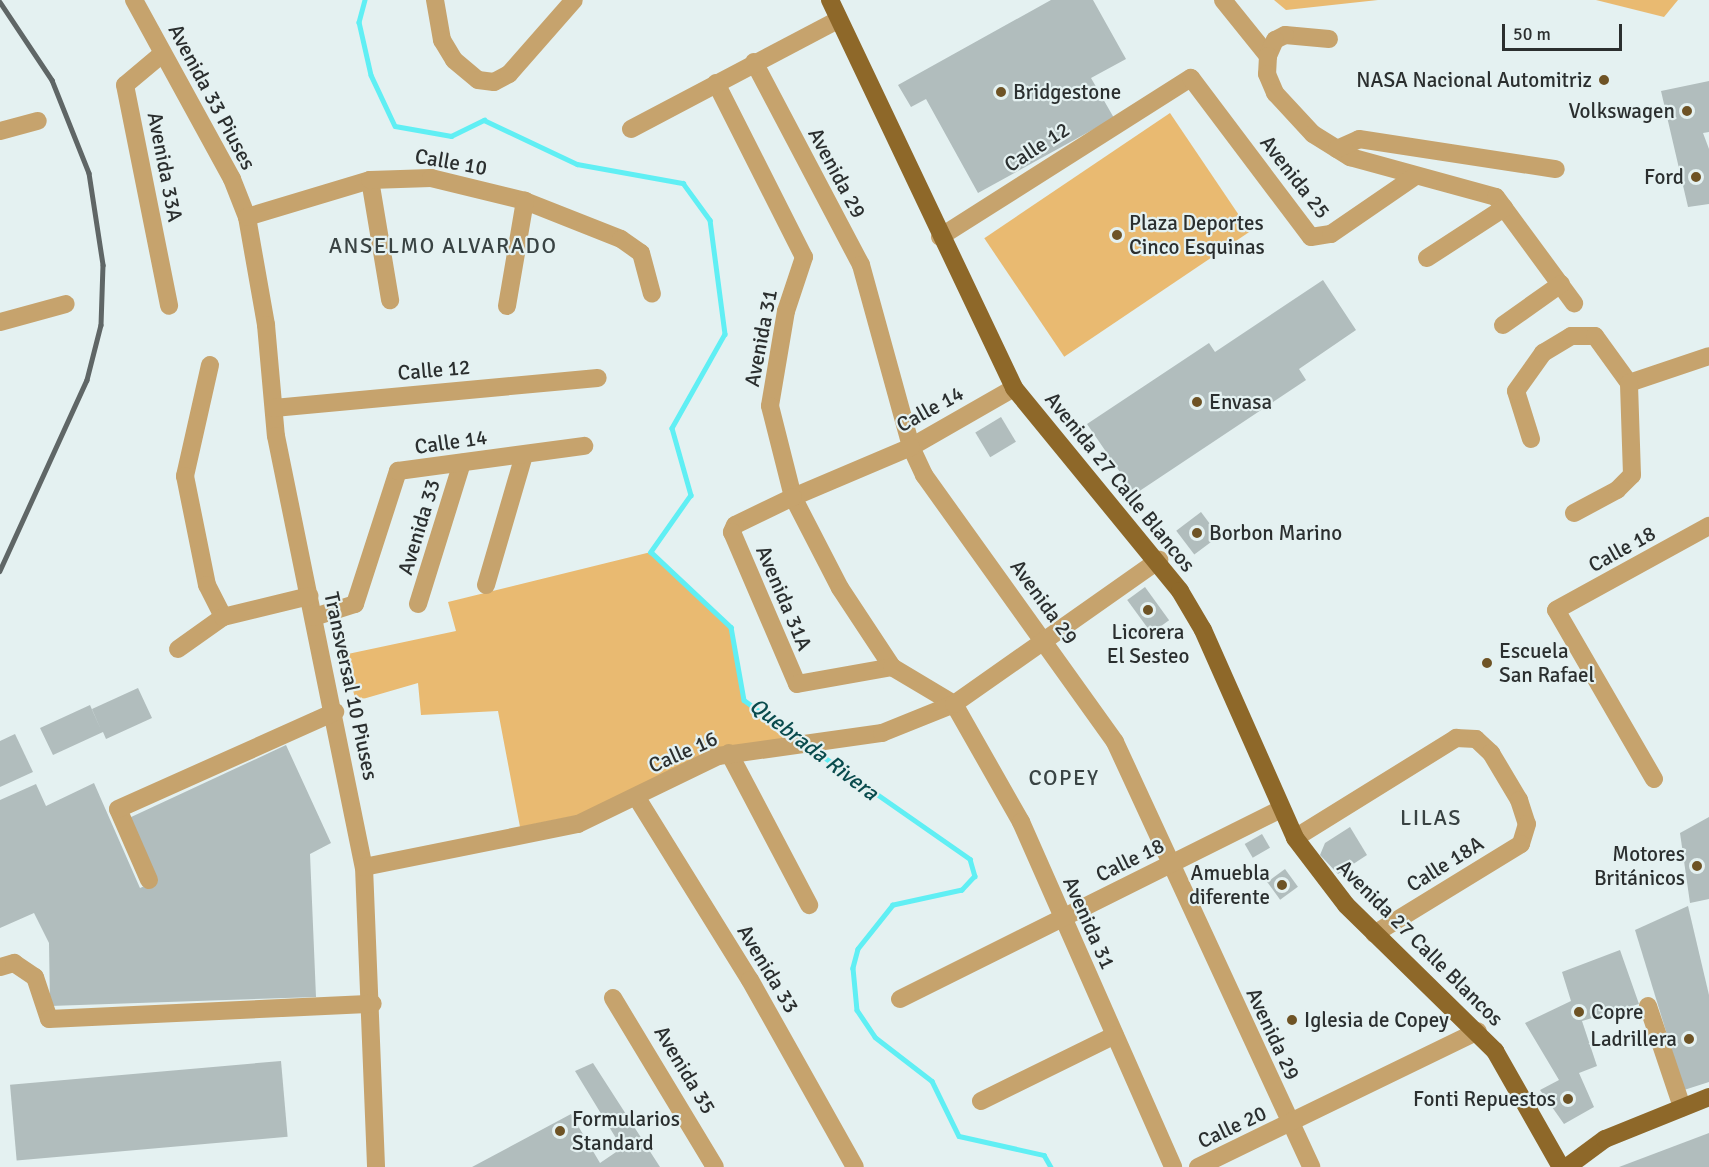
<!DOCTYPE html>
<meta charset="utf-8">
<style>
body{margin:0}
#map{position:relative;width:1709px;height:1167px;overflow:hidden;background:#e4f1f1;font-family:Signika,sans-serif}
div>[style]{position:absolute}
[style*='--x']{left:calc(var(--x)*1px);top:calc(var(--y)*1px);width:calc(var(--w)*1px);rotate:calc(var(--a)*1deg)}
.green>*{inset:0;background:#e9ba71;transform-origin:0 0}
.stream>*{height:4.5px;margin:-2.25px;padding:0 2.25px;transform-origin:2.25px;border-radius:2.25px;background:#60eff4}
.building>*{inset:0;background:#b1bdbd;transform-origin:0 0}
.minor>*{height:18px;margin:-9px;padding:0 9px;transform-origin:9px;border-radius:9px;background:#c6a36d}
.major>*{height:18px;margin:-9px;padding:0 9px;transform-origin:9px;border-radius:9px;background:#8e6829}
.rail>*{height:4.5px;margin:-2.25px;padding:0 2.25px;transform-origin:2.25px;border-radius:2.25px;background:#5f6666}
.dots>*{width:16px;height:16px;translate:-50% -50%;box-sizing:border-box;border:3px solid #e4f1f1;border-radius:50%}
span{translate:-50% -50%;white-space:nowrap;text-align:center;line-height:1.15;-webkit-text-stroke:4.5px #e4f1f1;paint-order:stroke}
.poi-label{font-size:21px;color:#2b2f2f}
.right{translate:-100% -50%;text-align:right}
.left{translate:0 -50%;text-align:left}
.street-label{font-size:21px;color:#2b2f2f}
.neighbourhood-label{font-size:22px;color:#394343;letter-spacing:1.5px}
.water-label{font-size:22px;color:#094b4d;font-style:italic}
.scale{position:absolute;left:1502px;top:24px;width:120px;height:27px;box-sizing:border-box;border:3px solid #2b2f2f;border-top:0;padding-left:8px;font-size:18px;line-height:21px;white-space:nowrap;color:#2b2f2f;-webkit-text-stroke:4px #e4f1f1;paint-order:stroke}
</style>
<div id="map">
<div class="green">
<i style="clip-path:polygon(1274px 0,1378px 0,1286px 10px)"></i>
<i style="clip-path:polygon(1596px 0,1678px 0,1664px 17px)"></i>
<i style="left:1170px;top:113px;width:143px;height:224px;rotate:56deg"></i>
<i style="clip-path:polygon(651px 552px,731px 627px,744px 700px,782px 727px,783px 748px,718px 747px,579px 815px,520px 827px,498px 711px,421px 715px,418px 683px,356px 701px,343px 655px,456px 631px,448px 602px)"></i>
</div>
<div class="stream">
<i style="--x:365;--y:0;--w:23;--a:105"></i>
<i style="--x:359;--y:22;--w:54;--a:77.2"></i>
<i style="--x:371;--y:75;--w:56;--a:64.8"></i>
<i style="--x:395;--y:126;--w:57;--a:10.1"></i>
<i style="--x:451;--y:136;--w:37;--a:-26"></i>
<i style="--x:484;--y:120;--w:103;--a:25.3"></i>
<i style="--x:577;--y:164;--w:108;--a:10.2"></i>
<i style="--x:683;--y:183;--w:46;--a:53.9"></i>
<i style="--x:710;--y:220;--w:115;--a:82.5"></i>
<i style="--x:725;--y:334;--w:108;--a:119.4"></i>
<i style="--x:672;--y:428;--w:70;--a:74.2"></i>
<i style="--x:691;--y:495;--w:70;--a:125.1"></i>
<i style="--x:651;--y:552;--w:110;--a:43.2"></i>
<i style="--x:731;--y:627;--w:74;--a:79.9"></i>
<i style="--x:744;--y:700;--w:68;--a:36"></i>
<i style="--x:811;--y:748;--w:194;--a:34.9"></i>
<i style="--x:970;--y:859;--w:18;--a:74"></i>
<i style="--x:975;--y:876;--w:19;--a:133"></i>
<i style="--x:962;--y:890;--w:71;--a:167.7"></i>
<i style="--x:893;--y:905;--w:56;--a:128.5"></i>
<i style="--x:858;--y:949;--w:20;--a:105"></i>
<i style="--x:853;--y:968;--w:42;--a:84.6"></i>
<i style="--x:857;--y:1010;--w:32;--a:56"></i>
<i style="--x:875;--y:1037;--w:72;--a:37.7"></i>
<i style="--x:932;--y:1081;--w:61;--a:63.9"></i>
<i style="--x:959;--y:1136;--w:87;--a:12.6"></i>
<i style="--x:1044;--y:1155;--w:14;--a:60"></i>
</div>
<div class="building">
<i style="clip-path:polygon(1051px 0,1093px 0,1126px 59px,1091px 78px,1114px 118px,978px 193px,926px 99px,911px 107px,898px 85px)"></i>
<i style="clip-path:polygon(1709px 81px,1709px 132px,1703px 133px,1709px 149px,1709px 204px,1688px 207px,1661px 91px)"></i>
<i style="clip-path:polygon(1323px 280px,1356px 330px,1299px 369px,1306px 380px,1135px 494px,1087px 424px,1209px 343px,1215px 352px)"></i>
<i style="left:1001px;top:417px;width:29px;height:30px;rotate:59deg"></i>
<i style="left:1201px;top:512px;width:30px;height:31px;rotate:53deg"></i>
<i style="left:1145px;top:587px;width:41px;height:22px;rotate:54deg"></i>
<i style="clip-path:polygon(138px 688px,152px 718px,106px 739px,103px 732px,53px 755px,40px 728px,90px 705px,101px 730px,92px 709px)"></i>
<i style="clip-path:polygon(15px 734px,33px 772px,0 787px,0 741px)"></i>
<i style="clip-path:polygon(286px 745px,331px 843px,310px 854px,316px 997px,50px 1006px,49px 943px,34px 913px,0 928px,0 800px,36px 784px,46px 806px,94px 783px,140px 888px,156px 881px,129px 818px)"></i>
<i style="clip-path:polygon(1709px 817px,1709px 899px,1690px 903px,1680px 833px)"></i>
<i style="clip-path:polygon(1350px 827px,1367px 855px,1338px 874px,1320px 855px,1325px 843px)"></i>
<i style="left:1262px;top:834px;width:16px;height:20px;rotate:60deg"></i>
<i style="left:1285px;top:869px;width:22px;height:22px;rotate:54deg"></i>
<i style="clip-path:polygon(1688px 906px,1709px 995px,1709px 1082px,1684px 1090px,1635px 930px)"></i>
<i style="clip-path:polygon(1620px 950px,1639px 1004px,1582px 1021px,1597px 1066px,1579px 1073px,1594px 1107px,1564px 1124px,1540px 1090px,1559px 1080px,1525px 1023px,1571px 1001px,1562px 972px)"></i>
<i style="left:281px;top:1061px;width:76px;height:272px;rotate:85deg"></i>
<i style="clip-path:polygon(593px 1063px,660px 1167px,472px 1167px,571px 1114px,600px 1163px,622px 1148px,575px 1071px)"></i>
<i style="clip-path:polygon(1709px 1133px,1709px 1167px,1619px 1167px)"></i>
</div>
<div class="minor">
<i style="--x:134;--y:0;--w:204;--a:61.3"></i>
<i style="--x:232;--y:179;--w:41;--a:68.5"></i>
<i style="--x:247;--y:217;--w:110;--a:80"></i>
<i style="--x:266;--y:325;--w:111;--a:84.9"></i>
<i style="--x:276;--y:436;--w:440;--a:78.5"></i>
<i style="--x:364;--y:867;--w:300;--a:87.7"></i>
<i style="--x:435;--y:0;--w:41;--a:80.1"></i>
<i style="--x:442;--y:40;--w:23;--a:59"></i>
<i style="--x:454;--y:60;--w:31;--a:40"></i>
<i style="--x:478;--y:80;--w:16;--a:7"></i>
<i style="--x:494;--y:82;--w:17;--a:-28"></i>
<i style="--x:509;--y:74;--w:98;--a:-48.7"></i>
<i style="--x:1223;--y:0;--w:72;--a:51.2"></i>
<i style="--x:1329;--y:39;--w:44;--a:-174.8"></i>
<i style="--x:1285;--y:35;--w:11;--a:153"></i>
<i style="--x:1275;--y:40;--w:17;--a:114"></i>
<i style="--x:1268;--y:56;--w:18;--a:93"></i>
<i style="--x:1267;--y:74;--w:21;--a:67"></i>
<i style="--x:1275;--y:93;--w:56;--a:47.2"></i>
<i style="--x:1313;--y:134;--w:44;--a:31.9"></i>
<i style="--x:1350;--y:157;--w:151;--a:15.3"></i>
<i style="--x:1496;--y:197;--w:132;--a:53.7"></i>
<i style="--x:162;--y:54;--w:48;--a:140"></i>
<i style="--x:125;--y:85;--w:225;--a:78.7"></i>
<i style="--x:754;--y:62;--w:229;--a:62.2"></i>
<i style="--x:861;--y:265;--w:189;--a:74.6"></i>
<i style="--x:911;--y:447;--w:31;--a:65"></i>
<i style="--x:924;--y:475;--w:328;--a:54.4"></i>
<i style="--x:1115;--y:742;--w:468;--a:65.2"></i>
<i style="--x:716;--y:83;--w:195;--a:63.2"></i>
<i style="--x:804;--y:257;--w:57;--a:108.4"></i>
<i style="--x:786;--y:311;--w:96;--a:99.6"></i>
<i style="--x:770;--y:406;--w:94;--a:75.8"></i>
<i style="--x:793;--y:497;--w:102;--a:62.7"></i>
<i style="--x:840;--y:588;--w:95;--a:56.6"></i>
<i style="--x:631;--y:129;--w:234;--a:-27.8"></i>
<i style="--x:0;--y:131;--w:39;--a:-15"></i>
<i style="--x:1337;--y:149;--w:24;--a:-24"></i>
<i style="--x:1359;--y:139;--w:199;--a:8.7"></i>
<i style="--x:370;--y:180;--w:122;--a:80.5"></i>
<i style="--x:247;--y:217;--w:128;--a:-16.7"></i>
<i style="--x:370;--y:180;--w:61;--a:-1.9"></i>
<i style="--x:431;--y:178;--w:97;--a:13.7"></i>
<i style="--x:525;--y:201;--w:103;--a:21.6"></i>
<i style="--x:621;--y:239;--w:24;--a:35"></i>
<i style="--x:641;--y:253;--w:42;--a:75"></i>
<i style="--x:940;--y:237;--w:297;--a:-32.4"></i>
<i style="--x:1191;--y:78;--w:199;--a:53"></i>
<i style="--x:1311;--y:237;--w:20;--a:-9"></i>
<i style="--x:1331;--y:234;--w:101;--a:-34.5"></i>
<i style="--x:1427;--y:258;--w:92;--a:-33"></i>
<i style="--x:507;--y:306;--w:107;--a:-80.3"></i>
<i style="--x:0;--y:322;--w:68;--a:-15.3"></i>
<i style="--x:1503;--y:325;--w:71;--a:-35.3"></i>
<i style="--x:210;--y:365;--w:114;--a:102.7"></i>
<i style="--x:185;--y:476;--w:111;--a:78.6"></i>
<i style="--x:207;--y:585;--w:36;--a:63"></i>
<i style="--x:1014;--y:388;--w:119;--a:150.2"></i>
<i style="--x:911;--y:447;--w:128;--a:157"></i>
<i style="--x:793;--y:497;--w:64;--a:154.2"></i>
<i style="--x:735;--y:525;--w:8;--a:113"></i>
<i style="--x:732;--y:532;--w:165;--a:66.8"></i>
<i style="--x:797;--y:684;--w:97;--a:-10.1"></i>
<i style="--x:892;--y:667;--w:72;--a:30.8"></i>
<i style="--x:954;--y:704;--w:136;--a:60.4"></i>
<i style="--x:1021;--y:822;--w:377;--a:66.2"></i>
<i style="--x:274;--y:408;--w:325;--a:-5.3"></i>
<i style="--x:1531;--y:439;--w:50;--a:-107.4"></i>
<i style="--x:1516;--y:391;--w:47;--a:-54.6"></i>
<i style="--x:1543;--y:353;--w:33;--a:-31"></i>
<i style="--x:1571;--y:336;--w:24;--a:0"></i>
<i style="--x:1595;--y:336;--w:58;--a:54.1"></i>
<i style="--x:1629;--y:383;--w:84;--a:-18.6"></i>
<i style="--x:1574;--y:513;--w:49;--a:-28.1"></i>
<i style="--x:1617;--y:490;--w:21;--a:-45"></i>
<i style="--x:1632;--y:475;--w:92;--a:-91.9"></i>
<i style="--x:486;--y:585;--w:135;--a:-73.7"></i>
<i style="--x:418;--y:604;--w:148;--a:-72.7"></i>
<i style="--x:314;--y:617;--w:43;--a:-17.6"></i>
<i style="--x:355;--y:604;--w:140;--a:-72.1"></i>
<i style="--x:398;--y:471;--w:188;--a:-7.7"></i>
<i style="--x:178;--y:649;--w:55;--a:-35.4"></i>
<i style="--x:223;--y:617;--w:89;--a:-13.7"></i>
<i style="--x:729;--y:753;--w:172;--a:62.2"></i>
<i style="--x:1654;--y:779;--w:195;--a:-120.1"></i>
<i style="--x:1556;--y:610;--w:175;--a:-28.8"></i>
<i style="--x:637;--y:798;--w:214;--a:58.2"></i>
<i style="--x:750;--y:980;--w:214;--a:60.7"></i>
<i style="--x:1295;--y:838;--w:190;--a:-31.8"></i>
<i style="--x:1456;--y:738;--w:20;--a:3"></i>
<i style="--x:1476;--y:739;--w:21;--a:43"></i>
<i style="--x:1491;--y:753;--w:55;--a:59.2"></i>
<i style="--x:1519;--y:800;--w:25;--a:72"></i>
<i style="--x:1527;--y:824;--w:21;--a:107"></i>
<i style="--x:1521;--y:844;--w:172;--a:148.5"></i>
<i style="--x:364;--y:867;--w:218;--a:-11.4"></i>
<i style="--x:578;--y:824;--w:156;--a:-25.9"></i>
<i style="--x:718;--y:756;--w:166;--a:-8"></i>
<i style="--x:882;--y:733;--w:78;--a:-21.9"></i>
<i style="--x:954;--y:704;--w:251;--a:-35.1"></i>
<i style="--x:149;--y:880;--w:77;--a:-113.6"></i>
<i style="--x:118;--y:809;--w:238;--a:-24.1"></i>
<i style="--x:0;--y:967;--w:15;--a:-16"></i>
<i style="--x:14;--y:963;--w:25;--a:34"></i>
<i style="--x:35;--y:977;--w:44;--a:71.6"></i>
<i style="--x:49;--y:1019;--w:324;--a:-2.7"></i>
<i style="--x:613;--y:998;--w:197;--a:58.9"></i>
<i style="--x:900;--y:999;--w:426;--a:-26.5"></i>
<i style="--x:1648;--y:1006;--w:107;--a:71.4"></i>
<i style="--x:981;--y:1101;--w:149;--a:-26.2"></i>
<i style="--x:1198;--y:1167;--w:311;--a:-25.9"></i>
</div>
<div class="major">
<i style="--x:830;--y:0;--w:429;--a:64.6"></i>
<i style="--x:1014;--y:388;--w:262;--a:50.7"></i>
<i style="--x:1180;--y:591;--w:45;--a:59.5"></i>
<i style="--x:1203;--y:630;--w:227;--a:66.1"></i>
<i style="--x:1295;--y:838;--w:84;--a:52.7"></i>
<i style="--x:1346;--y:905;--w:209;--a:44.4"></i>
<i style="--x:1495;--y:1051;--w:133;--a:60.4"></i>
<i style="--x:1567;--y:1167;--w:47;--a:-36.4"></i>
<i style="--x:1605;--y:1139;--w:112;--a:-22"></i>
</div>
<div class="rail">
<i style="--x:0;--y:2;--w:94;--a:56.3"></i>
<i style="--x:52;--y:80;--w:100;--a:68.3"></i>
<i style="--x:89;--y:173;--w:93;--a:81.3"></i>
<i style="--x:103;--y:265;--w:60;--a:91.9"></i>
<i style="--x:101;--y:325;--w:57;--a:104.3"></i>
<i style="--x:87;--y:380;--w:210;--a:114.5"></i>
</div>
<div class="dots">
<i style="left:1604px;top:80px;background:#6e5325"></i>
<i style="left:1001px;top:92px;background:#6e5325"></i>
<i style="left:1687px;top:111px;background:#6e5325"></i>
<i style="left:1696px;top:177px;background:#6e5325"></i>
<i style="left:1117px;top:235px;background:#6e5325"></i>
<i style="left:1197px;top:402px;background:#6e5325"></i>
<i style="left:1197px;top:533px;background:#6e5325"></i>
<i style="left:1148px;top:610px;background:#6e5325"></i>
<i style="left:1487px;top:663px;background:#6e5325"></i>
<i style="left:1697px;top:866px;background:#6e5325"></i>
<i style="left:1282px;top:885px;background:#6e5325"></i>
<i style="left:1579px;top:1012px;background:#6e5325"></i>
<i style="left:1292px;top:1020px;background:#6e5325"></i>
<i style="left:1689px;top:1039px;background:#6e5325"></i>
<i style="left:1568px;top:1099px;background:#6e5325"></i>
<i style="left:560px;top:1131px;background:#6e5325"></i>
</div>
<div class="poi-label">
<span class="right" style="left:1592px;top:80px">NASA Nacional Automitriz</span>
<span class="left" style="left:1013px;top:92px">Bridgestone</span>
<span class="right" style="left:1675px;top:111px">Volkswagen</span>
<span class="right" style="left:1684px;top:177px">Ford</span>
<span class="left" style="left:1129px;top:235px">Plaza Deportes<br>Cinco Esquinas</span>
<span class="left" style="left:1209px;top:402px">Envasa</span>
<span class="left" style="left:1209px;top:533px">Borbon Marino</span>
<span style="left:1148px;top:644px">Licorera<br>El Sesteo</span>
<span class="left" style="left:1499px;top:663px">Escuela<br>San Rafael</span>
<span class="right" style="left:1685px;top:866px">Motores<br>Británicos</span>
<span class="right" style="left:1270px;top:885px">Amuebla<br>diferente</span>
<span class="left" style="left:1591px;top:1012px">Copre</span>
<span class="left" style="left:1304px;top:1020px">Iglesia de Copey</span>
<span class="right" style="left:1677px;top:1039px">Ladrillera</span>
<span class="right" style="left:1556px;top:1099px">Fonti Repuestos</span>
<span class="left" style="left:572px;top:1131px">Formularios<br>Standard</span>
</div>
<div class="street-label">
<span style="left:212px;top:97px;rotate:62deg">Avenida 33 Piuses</span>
<span style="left:1037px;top:147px;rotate:-33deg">Calle 12</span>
<span style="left:451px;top:162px;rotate:10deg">Calle 10</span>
<span style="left:165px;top:167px;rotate:79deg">Avenida 33A</span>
<span style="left:837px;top:173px;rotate:62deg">Avenida 29</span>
<span style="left:1295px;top:177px;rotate:52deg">Avenida 25</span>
<span style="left:761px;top:338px;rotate:-79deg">Avenida 31</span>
<span style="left:434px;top:370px;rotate:-5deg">Calle 12</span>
<span style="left:930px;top:409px;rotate:-29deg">Calle 14</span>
<span style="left:451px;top:442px;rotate:-8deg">Calle 14</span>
<span style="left:1120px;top:482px;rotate:51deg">Avenida 27 Calle Blancos</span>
<span style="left:419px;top:527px;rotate:-73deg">Avenida 33</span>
<span style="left:1622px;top:549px;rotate:-29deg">Calle 18</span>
<span style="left:784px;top:598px;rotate:67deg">Avenida 31A</span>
<span style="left:1044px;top:602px;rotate:54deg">Avenida 29</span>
<span style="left:351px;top:686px;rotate:78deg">Transversal 10 Piuses</span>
<span style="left:683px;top:752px;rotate:-24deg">Calle 16</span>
<span style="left:1130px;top:860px;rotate:-26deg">Calle 18</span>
<span style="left:1445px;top:864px;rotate:-32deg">Calle 18A</span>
<span style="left:1089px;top:923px;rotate:66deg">Avenida 31</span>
<span style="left:1420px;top:943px;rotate:45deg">Avenida 27 Calle Blancos</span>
<span style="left:768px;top:969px;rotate:59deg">Avenida 33</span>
<span style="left:1273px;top:1034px;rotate:65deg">Avenida 29</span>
<span style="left:685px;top:1070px;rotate:59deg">Avenida 35</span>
<span style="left:1232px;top:1127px;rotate:-25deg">Calle 20</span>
</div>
<div class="neighbourhood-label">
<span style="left:443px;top:246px">ANSELMO ALVARADO</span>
<span style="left:1064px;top:778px">COPEY</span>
<span style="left:1431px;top:818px">LILAS</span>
</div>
<div class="water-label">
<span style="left:814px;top:749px;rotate:37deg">Quebrada Rivera</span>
</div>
<div class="scale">50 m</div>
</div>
